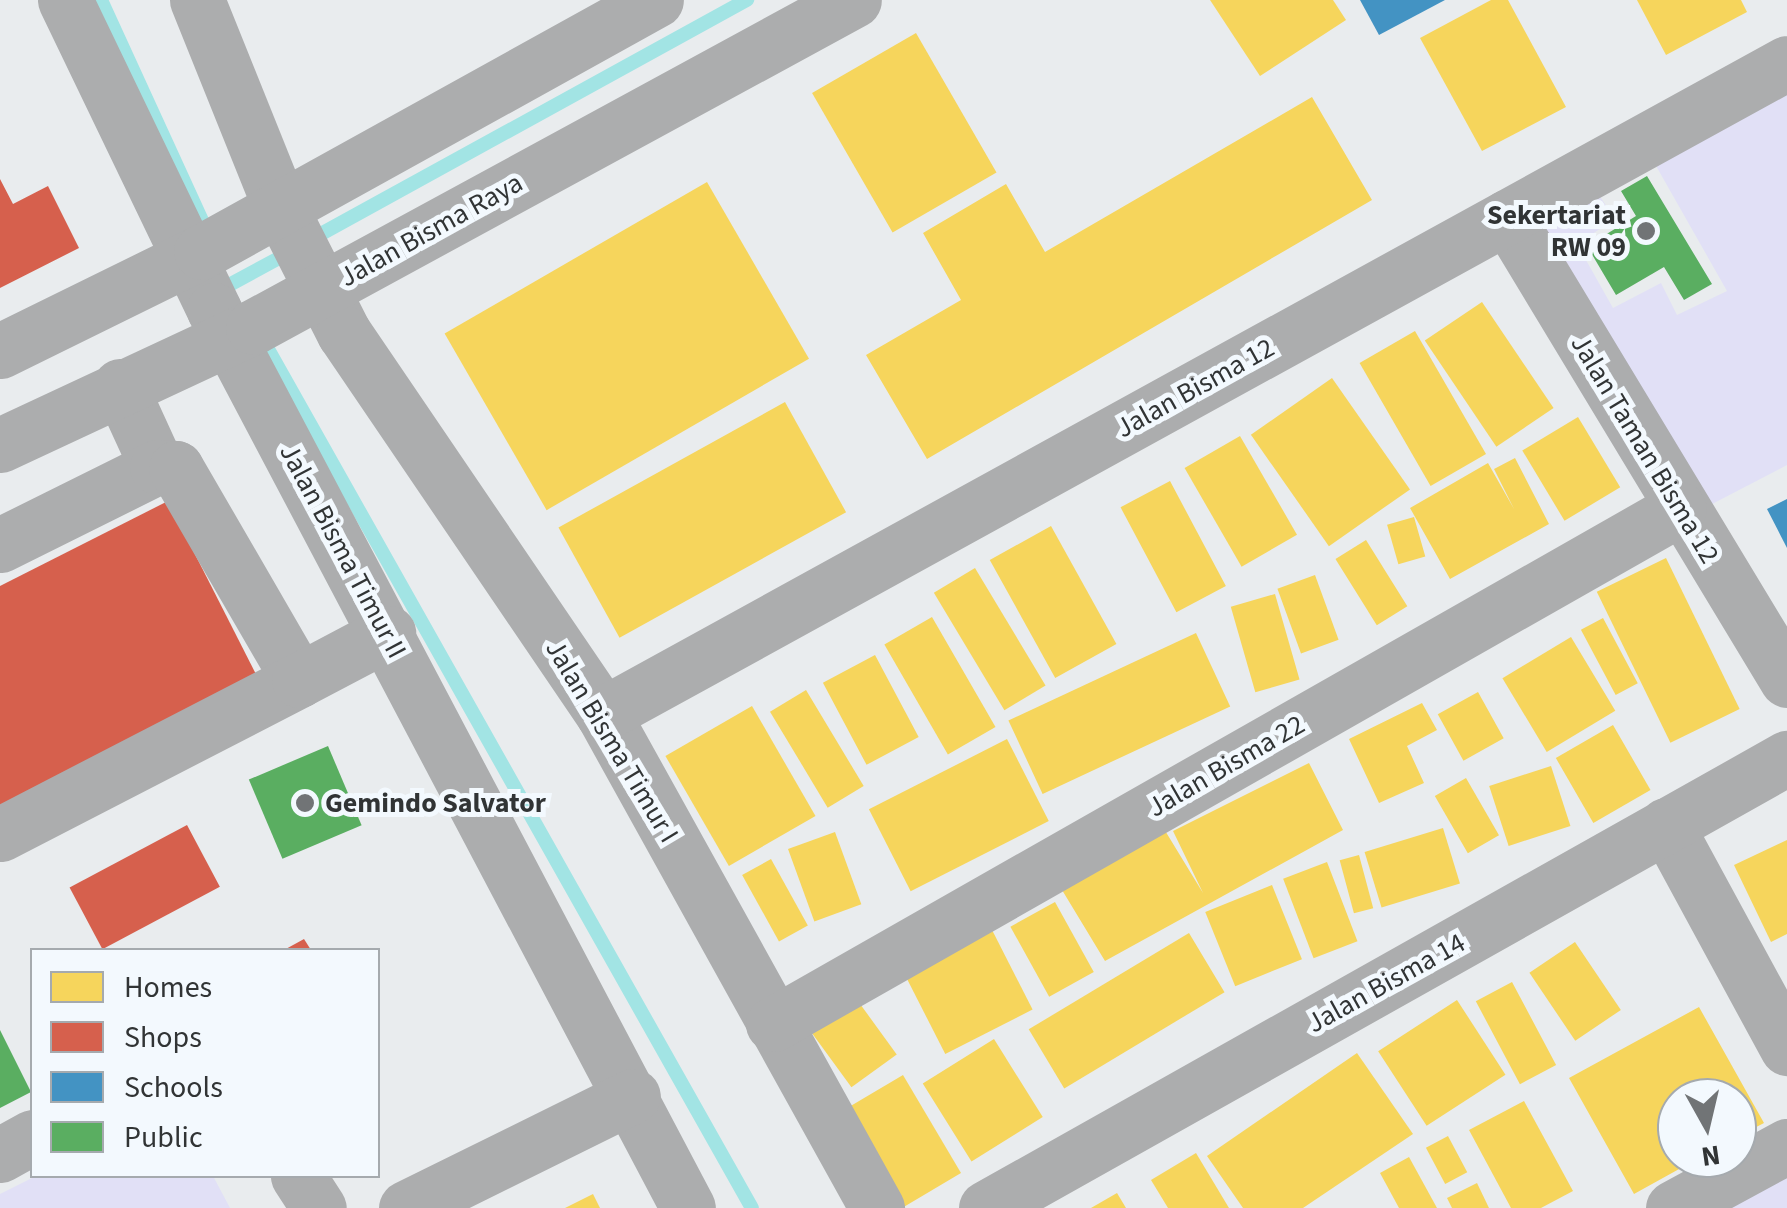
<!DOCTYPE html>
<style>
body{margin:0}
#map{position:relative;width:1787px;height:1208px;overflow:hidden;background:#e9ecee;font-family:"Source Sans 3",sans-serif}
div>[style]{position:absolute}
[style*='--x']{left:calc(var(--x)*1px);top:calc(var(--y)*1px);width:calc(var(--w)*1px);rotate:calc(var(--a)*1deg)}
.green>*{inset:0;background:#e1e0f6}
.homes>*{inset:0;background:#f6d55c;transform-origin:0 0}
.shops>*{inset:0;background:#d6604d;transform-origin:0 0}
.schools>*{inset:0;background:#4393c3}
.public>*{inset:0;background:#5aae61;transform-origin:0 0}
.stream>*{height:14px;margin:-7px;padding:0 7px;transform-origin:7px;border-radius:7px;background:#a2e4e4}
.minor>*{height:55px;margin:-27.5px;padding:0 27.5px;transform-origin:27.5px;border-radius:27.5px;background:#acadae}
.dots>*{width:28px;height:28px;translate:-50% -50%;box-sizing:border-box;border:5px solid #f3f9fe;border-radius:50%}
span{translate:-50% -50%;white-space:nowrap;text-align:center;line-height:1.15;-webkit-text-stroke:10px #f3f9fe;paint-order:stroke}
.poi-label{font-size:28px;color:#313435;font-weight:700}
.right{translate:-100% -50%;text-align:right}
.left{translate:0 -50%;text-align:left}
.street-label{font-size:28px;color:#313435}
.legend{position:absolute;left:30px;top:948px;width:350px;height:230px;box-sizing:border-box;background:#f3f9fe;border:2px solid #a5aaae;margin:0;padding:12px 18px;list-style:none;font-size:30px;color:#313435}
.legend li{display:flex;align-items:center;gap:20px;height:50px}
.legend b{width:50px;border:2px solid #a5aaae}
.north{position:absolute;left:1657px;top:1078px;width:100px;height:100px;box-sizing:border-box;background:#f3f9fe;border:2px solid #a5aaae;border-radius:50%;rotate:172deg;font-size:28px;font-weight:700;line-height:40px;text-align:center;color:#313435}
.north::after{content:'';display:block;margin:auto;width:35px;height:45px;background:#717476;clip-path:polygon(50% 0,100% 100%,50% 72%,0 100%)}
</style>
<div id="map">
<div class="green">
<i style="clip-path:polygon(1787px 81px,1787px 465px,1691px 515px,1521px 225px,1591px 183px,1615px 219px,1577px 244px,1613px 308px,1661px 283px,1677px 315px,1727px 291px,1647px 150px)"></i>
<i style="clip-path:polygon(1787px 1160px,1787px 1208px,1701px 1208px)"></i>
<i style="clip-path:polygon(36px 1176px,213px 1176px,230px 1208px,0 1208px,0 1194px)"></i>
</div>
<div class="homes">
<i style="clip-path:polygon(1210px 0,1333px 0,1346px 20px,1260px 76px)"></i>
<i style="clip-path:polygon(1491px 0,1508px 0,1566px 107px,1482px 151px,1420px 38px)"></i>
<i style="clip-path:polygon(1637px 0,1741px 0,1747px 12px,1666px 55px)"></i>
<i style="left:916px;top:33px;width:161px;height:120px;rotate:60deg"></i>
<i style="clip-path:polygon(1312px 97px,1372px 200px,927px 459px,866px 355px,961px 300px,923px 233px,1006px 184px,1045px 252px)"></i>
<i style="left:707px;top:182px;width:204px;height:303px;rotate:60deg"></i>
<i style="left:1482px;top:302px;width:128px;height:69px;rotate:56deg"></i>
<i style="left:1415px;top:331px;width:142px;height:64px;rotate:60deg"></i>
<i style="left:1332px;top:378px;width:136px;height:99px;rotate:55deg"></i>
<i style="left:785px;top:402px;width:126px;height:259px;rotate:61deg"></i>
<i style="left:1578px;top:417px;width:82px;height:65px;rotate:59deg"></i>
<i style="left:1240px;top:436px;width:114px;height:64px;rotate:60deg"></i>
<i style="clip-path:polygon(1515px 458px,1549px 524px,1450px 579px,1410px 508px,1488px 463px,1514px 509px,1494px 469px)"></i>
<i style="left:1170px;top:481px;width:119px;height:56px;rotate:62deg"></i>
<i style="left:1414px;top:517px;width:41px;height:28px;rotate:74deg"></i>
<i style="left:1051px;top:526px;width:135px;height:70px;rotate:61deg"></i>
<i style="left:1366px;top:540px;width:78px;height:36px;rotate:58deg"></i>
<i style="left:1666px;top:558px;width:168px;height:77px;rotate:64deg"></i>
<i style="left:975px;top:568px;width:137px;height:48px;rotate:59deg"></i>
<i style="left:1315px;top:575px;width:69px;height:40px;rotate:70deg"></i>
<i style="left:1275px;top:594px;width:89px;height:46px;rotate:74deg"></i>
<i style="left:932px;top:617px;width:127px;height:55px;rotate:60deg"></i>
<i style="left:1603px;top:618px;width:74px;height:25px;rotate:62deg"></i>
<i style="left:1196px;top:633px;width:81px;height:207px;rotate:65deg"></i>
<i style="left:1571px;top:637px;width:86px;height:80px;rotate:59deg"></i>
<i style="left:875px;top:655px;width:93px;height:59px;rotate:62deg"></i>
<i style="left:806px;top:690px;width:112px;height:42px;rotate:59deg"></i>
<i style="left:1478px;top:692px;width:53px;height:46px;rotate:61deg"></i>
<i style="clip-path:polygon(1422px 703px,1437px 730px,1407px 746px,1424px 783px,1379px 803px,1349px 739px)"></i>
<i style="left:752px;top:706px;width:127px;height:100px;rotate:60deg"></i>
<i style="left:1613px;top:725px;width:75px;height:66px;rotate:60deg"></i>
<i style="left:1007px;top:739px;width:92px;height:155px;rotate:63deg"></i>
<i style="clip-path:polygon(1309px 763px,1343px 830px,1105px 961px,1059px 885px,1161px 824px,1203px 893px,1173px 831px)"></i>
<i style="left:1551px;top:766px;width:63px;height:65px;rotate:72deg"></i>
<i style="left:1466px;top:778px;width:66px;height:36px;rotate:60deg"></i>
<i style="left:1443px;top:828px;width:58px;height:82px;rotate:73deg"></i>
<i style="left:835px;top:832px;width:77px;height:50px;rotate:70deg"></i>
<i style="clip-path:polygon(1787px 840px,1787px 934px,1771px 942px,1734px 865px)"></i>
<i style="left:1359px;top:855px;width:55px;height:20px;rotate:75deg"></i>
<i style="left:771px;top:859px;width:76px;height:33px;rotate:61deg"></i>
<i style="left:1327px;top:862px;width:85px;height:47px;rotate:69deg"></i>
<i style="left:1272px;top:885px;width:80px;height:72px;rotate:68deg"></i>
<i style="left:1055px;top:902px;width:80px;height:51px;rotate:61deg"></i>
<i style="left:989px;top:924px;width:96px;height:98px;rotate:63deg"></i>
<i style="left:1189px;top:933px;width:69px;height:187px;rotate:59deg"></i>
<i style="left:1575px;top:942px;width:82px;height:55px;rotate:56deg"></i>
<i style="left:1512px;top:982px;width:94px;height:41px;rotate:62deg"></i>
<i style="left:855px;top:997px;width:71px;height:56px;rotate:54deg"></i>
<i style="left:1457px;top:1000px;width:89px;height:94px;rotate:57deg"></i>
<i style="clip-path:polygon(1699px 1007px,1764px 1123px,1737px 1137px,1737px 1098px,1677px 1098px,1677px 1158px,1699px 1158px,1634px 1194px,1569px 1078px)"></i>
<i style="left:994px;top:1039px;width:92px;height:84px;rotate:58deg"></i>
<i style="clip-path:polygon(1357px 1053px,1413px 1134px,1303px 1208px,1243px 1208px,1207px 1156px)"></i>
<i style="clip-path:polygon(903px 1075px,961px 1173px,902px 1208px,832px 1117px)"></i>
<i style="clip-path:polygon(1524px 1101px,1573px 1191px,1541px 1208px,1511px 1208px,1469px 1130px)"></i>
<i style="left:1448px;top:1136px;width:41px;height:25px;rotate:62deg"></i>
<i style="clip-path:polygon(1196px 1153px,1229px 1208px,1168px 1208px,1151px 1180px)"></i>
<i style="clip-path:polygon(1409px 1157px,1437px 1208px,1399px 1208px,1380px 1173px)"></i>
<i style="clip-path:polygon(1477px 1183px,1489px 1208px,1452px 1208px,1447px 1198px)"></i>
<i style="clip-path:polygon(1117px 1193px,1126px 1208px,1091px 1208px)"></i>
<i style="clip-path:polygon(593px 1194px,600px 1208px,565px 1208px)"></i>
</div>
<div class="shops">
<i style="clip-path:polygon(0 179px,13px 204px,48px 186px,79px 248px,0 288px)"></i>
<i style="clip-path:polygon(168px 501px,264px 690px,0 822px,0 586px)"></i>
<i style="left:187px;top:825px;width:70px;height:133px;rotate:62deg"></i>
<i style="clip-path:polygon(304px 939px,311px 950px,284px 950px)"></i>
</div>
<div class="schools">
<i style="clip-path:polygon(1360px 0,1445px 0,1379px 35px)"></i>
<i style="clip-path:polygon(1787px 499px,1787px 548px,1767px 509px)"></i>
</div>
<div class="public">
<i style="clip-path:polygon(1647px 176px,1712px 284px,1684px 300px,1664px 267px,1616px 295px,1587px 246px,1636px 216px,1621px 191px)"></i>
<i style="left:328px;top:746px;width:86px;height:86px;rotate:67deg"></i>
<i style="clip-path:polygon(0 1030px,31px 1092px,0 1108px)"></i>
</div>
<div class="stream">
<i style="--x:101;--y:0;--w:260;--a:65.4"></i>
<i style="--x:310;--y:240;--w:499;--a:-28.8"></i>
<i style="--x:231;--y:284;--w:69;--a:-28.4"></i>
<i style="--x:260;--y:335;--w:1002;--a:60.6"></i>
</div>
<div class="minor">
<i style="--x:65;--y:0;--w:344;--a:64.3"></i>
<i style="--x:214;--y:310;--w:1015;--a:62.17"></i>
<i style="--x:197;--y:0;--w:225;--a:68.1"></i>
<i style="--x:281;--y:209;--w:139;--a:63.1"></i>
<i style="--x:344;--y:333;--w:461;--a:55.8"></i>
<i style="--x:603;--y:714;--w:565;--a:60.98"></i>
<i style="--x:1507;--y:217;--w:541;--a:58.84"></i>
<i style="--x:0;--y:351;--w:224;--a:-26.2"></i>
<i style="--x:201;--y:252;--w:520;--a:-28.98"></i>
<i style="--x:120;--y:386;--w:89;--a:65.4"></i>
<i style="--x:0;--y:445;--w:279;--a:-25"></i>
<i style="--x:253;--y:327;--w:684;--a:-28.55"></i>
<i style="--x:0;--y:545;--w:175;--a:-26.4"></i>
<i style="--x:157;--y:467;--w:19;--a:3"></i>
<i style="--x:176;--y:468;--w:245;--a:59.9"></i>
<i style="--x:299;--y:680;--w:336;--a:152.7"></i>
<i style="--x:299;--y:680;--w:101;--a:-27.8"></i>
<i style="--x:603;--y:714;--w:1351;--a:-28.8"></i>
<i style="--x:1666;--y:825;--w:254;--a:61.5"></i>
<i style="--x:773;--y:1024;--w:1042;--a:-29.62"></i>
<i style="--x:0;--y:1155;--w:37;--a:-29"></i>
<i style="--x:298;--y:1176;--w:38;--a:57"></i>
<i style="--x:406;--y:1208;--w:253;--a:-26.3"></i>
<i style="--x:986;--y:1208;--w:919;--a:-29.33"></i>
<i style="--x:1673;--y:1208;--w:130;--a:-28.5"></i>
</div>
<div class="dots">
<i style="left:1646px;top:231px;background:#717476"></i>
<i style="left:305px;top:803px;background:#717476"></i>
</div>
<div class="poi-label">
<span class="right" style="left:1626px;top:231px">Sekertariat<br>RW 09</span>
<span class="left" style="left:325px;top:803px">Gemindo Salvator</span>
</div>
<div class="street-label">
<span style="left:431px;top:230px;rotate:-29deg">Jalan Bisma Raya</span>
<span style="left:1195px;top:388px;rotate:-29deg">Jalan Bisma 12</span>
<span style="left:1645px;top:449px;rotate:59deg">Jalan Taman Bisma 12</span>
<span style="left:343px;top:551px;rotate:62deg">Jalan Bisma Timur II</span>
<span style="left:612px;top:741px;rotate:59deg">Jalan Bisma Timur I</span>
<span style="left:1226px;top:766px;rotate:-30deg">Jalan Bisma 22</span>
<span style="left:1386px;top:983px;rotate:-29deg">Jalan Bisma 14</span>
</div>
<ul class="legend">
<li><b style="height:28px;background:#f6d55c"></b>Homes</li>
<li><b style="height:28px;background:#d6604d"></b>Shops</li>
<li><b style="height:28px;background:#4393c3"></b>Schools</li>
<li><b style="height:28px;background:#5aae61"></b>Public</li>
</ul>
<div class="north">N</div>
</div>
